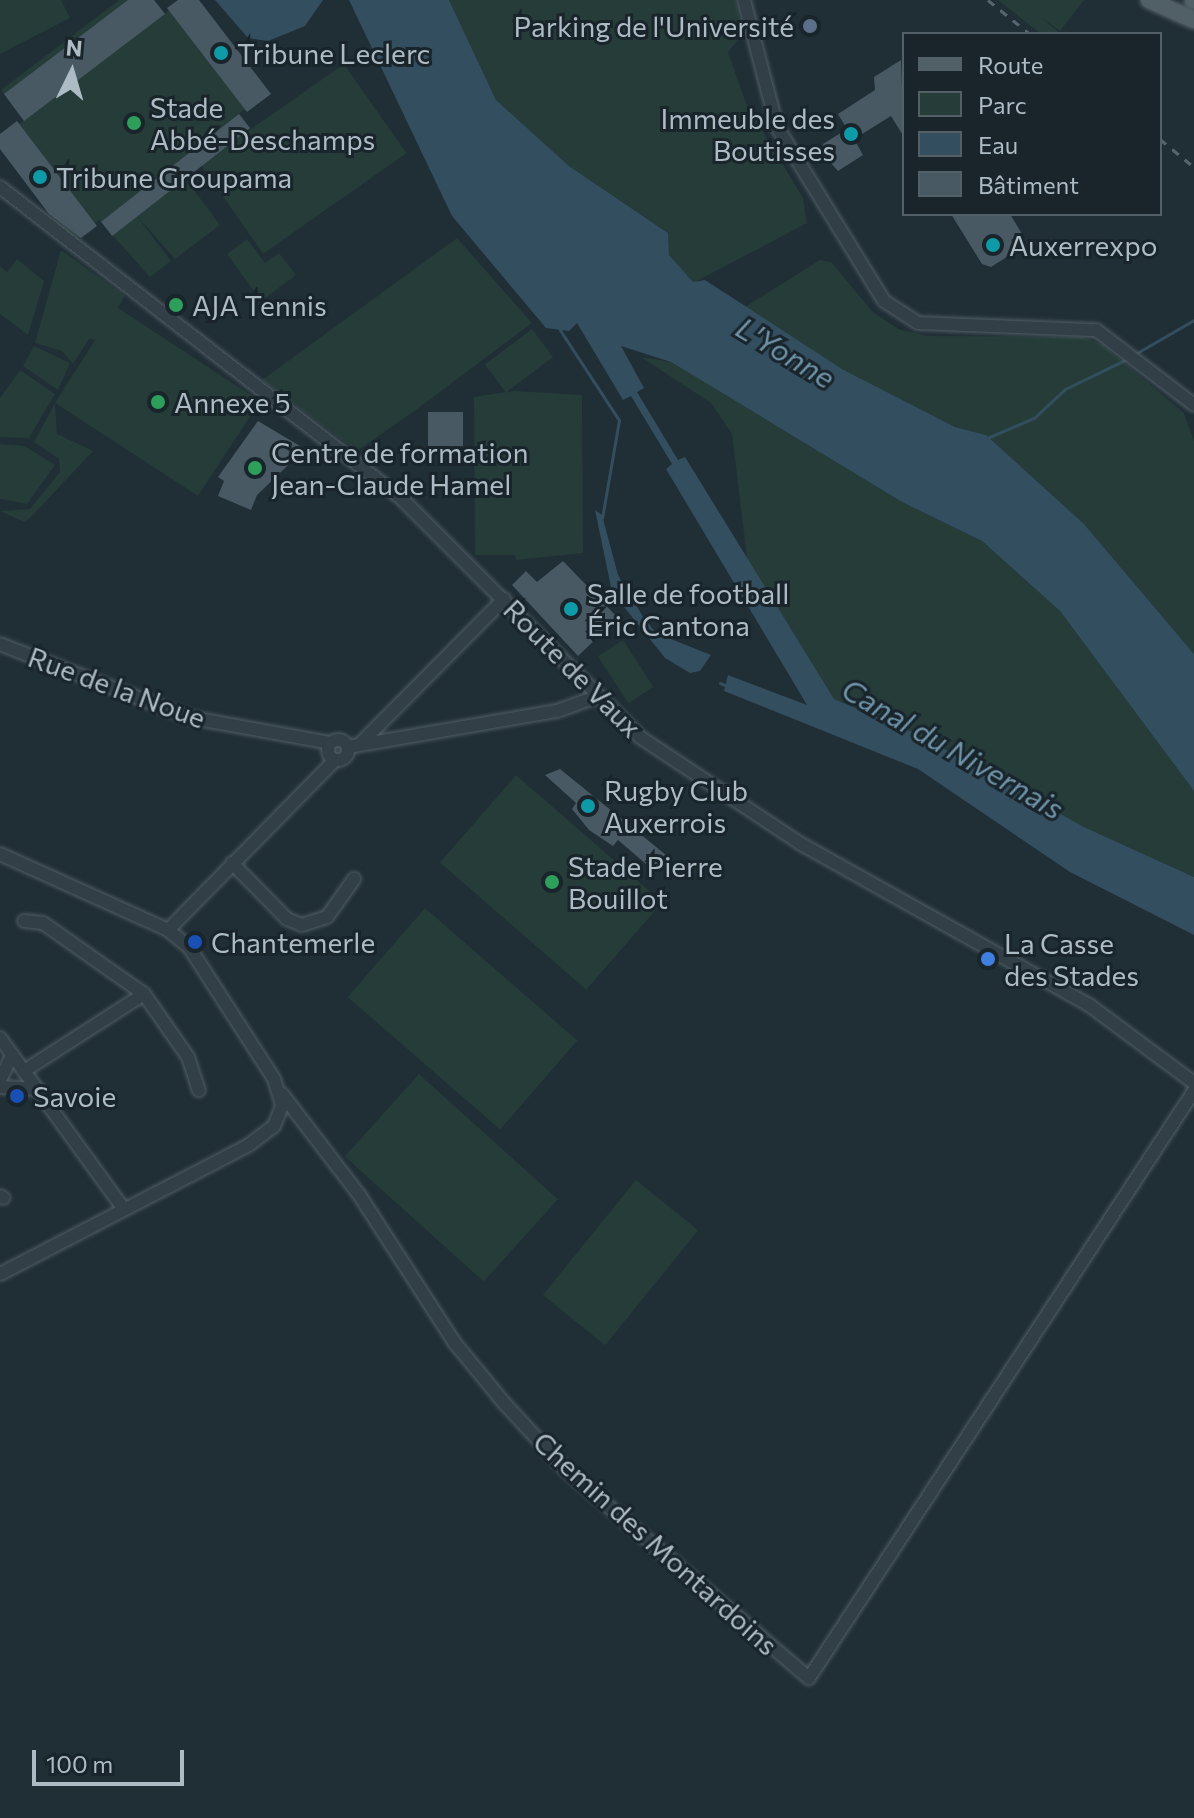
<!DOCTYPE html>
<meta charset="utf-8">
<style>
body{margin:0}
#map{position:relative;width:1194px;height:1818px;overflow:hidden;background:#202e36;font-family:Commissioner,sans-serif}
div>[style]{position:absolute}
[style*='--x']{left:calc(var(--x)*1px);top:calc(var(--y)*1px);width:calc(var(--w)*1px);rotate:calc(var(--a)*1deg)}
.green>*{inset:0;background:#253c38;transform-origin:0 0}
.water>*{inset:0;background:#334e5e}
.stream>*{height:3px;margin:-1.5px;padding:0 1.5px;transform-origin:1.5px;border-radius:1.5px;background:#334e5e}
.building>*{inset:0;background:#485963;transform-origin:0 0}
.roads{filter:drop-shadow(0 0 2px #515d65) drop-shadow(0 0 2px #515d65)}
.minor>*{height:12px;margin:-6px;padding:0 6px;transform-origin:6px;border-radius:6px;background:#333f47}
.minor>.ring{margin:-6px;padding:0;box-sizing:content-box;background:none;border:12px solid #333f47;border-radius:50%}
.major>*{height:16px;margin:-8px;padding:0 8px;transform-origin:8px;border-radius:8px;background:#515f67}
.rail>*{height:3px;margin-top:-1.5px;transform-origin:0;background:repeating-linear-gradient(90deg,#55656e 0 8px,transparent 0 16px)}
.dots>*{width:22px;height:22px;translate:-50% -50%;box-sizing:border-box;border:4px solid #19242b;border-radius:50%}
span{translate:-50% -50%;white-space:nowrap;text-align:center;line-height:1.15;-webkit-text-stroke:6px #19242b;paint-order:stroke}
.poi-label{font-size:28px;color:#adbbc4}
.right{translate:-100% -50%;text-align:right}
.left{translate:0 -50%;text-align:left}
.street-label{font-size:28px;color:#adbbc4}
.water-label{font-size:30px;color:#6e93a8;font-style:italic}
.legend{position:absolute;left:902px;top:32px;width:260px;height:184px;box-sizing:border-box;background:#19242b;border:2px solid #546068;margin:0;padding:10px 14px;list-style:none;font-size:24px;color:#adbbc4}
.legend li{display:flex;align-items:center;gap:16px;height:40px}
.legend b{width:40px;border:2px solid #546068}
.north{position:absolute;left:32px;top:32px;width:80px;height:80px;-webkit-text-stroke:6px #19242b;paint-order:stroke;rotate:5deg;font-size:22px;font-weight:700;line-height:32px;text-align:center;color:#adbbc4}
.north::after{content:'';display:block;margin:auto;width:28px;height:36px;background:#adbbc4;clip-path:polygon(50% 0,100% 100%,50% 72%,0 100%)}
.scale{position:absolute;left:32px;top:1750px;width:152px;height:36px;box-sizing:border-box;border:4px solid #adbbc4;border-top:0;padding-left:10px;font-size:24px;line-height:28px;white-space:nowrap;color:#adbbc4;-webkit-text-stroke:6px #19242b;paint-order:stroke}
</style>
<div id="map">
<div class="green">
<i style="clip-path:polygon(0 0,61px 0,70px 18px,0 54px)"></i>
<i style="clip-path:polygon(119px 0,154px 0,165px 14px,178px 0,199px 0,271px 94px,239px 113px,250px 128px,185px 178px,220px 225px,175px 259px,136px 215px,171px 261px,150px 277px,99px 220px,72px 244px,0 149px,0 134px,24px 121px,1px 90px)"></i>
<i style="clip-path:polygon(449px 0,735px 0,743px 34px,728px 52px,746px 103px,803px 198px,807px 223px,693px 283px,669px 255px,667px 232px,569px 166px,496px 100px)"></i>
<i style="clip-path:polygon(998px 0,1084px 0,1060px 31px,1041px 17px,1061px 34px,1041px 34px)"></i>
<i style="left:344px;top:64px;width:109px;height:175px;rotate:55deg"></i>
<i style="clip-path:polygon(457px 238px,532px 323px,417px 409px,357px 451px,262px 380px)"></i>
<i style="clip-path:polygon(247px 239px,265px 263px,279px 253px,296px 275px,261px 301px,227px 254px)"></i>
<i style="clip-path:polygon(61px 250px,125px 296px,118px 308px,260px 401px,198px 496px,55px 403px,57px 434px,93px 451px,31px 517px,24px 522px,0 511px,30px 509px,60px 472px,59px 459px,34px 442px,55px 403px,95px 340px,89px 339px,73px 364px,62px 351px,35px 343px)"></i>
<i style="clip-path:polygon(17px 259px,44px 281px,28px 335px,0 314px,0 266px,7px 272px)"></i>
<i style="clip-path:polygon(820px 260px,831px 262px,873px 312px,898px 329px,928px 336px,1083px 337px,1103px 345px,1184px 413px,1194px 441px,1194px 654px,1084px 524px,986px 435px,955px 427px,842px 369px,743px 308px)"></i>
<i style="left:532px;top:329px;width:35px;height:59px;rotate:53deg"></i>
<i style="clip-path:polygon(34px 346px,70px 363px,58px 390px,23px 366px)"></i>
<i style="clip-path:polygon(641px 357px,671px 362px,902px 502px,982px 541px,1060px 611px,1194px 791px,1194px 877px,1084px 827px,921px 735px,834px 699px,748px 566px,732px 434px,711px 403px)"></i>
<i style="clip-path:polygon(20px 370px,55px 394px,29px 438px,0 437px,0 398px)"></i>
<i style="clip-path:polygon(514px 391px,582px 395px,583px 553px,516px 560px,515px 555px,475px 555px,474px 397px)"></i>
<i style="clip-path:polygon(0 444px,25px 446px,55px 465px,27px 504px,0 499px)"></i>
<i style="left:623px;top:640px;width:56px;height:30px;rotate:57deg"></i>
<i style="left:516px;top:775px;width:194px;height:116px;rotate:41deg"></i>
<i style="left:425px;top:908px;width:202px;height:118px;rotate:41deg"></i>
<i style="left:419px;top:1074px;width:187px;height:111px;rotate:42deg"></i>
<i style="left:636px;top:1180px;width:80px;height:148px;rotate:39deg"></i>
</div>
<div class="water">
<i style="clip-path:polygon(215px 0,323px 0,305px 26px,268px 41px,248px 38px)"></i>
<i style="clip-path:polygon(349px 0,449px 0,496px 100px,569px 166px,668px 233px,669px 255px,693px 282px,705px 280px,842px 369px,955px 427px,986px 435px,1084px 524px,1194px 654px,1194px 791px,1060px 611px,982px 541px,902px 502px,671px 362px,621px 346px,644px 388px,637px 392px,678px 460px,685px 457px,834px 699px,920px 735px,1084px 827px,1194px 877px,1194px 935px,1070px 872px,918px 769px,724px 691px,728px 675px,807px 705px,666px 469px,672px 464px,631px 396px,623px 400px,577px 323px,569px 331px,546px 328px,452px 216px)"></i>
<i style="clip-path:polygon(595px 510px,602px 515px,618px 575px,642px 615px,656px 633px,711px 655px,700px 671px,690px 673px,665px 658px,612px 592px)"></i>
</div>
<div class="stream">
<i style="--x:560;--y:330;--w:108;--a:56.8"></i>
<i style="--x:619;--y:420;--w:99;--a:99.8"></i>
<i style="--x:1135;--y:354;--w:68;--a:-30"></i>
<i style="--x:987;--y:438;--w:51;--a:-23.1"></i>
<i style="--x:1034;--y:418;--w:42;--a:-43.1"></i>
<i style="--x:1065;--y:389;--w:71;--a:-25.8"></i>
<i style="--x:720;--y:683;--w:8;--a:23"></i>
</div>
<div class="building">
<i style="clip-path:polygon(128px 0,154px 0,165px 14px,24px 121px,4px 94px)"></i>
<i style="clip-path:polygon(178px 0,199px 0,271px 94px,247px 112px,167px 8px)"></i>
<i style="clip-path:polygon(901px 60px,904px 137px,891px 116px,854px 139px,863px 155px,838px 171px,823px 154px,823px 144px,847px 129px,838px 114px,875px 90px,874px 77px)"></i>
<i style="left:239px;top:114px;width:18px;height:175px;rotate:52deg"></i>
<i style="clip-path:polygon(17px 121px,97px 226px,81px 238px,49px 214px,0 149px,0 134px)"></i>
<i style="clip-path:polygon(951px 214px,1010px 214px,1022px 234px,1011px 240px,1018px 250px,991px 267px,982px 264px)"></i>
<i style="left:463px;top:412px;width:34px;height:35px;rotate:90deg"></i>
<i style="clip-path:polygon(258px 421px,305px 449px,257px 495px,251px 510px,218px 496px,224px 481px,218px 477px)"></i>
<i style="clip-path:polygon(563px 561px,618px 618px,578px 656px,512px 585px,526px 571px,537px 582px)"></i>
<i style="clip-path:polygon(560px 769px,666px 855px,653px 870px,618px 840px,613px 846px,589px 830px,572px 809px,576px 803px,545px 775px)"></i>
</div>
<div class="roads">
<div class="minor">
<i style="--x:744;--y:0;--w:131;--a:75.4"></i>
<i style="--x:777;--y:127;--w:204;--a:58.4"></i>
<i style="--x:884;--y:301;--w:40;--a:32.9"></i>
<i style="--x:918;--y:323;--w:178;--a:2.3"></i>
<i style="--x:1096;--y:330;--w:123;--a:37.4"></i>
<i style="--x:0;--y:187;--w:507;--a:37.8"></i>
<i style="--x:401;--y:498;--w:338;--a:45"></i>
<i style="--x:640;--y:737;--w:193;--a:33.6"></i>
<i style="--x:801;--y:844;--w:330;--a:29.2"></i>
<i style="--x:1089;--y:1005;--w:131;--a:36.6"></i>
<i style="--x:0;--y:644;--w:201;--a:21.3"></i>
<i style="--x:187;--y:717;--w:145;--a:10.3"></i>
<i class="ring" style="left:328px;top:740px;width:8px;height:8px"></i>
<i style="--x:361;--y:743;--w:203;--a:-45.2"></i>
<i style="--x:348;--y:747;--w:212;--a:-9.8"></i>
<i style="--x:557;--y:711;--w:41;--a:-19.7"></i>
<i style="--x:0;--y:854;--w:184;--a:24.3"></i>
<i style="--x:168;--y:930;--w:27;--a:39"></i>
<i style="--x:189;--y:947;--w:157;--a:57.2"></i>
<i style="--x:274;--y:1079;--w:28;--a:73"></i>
<i style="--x:282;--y:1106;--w:22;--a:112"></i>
<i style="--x:274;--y:1126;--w:31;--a:143"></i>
<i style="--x:249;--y:1145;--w:280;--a:152.6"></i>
<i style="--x:232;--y:863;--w:78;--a:45.5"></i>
<i style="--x:287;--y:919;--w:16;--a:22"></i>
<i style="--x:302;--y:925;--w:26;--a:-18"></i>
<i style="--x:327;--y:917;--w:47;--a:-54.6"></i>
<i style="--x:24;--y:921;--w:19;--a:6"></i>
<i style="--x:43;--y:923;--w:123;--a:35.1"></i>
<i style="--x:144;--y:994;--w:77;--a:55.1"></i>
<i style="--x:188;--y:1057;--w:35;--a:72"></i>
<i style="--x:168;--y:930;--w:238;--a:-45.5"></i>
<i style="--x:0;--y:1038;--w:211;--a:54.1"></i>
<i style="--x:24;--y:1071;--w:143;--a:-32.7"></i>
<i style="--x:0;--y:1080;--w:28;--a:-64"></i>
<i style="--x:0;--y:1087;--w:38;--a:3"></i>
<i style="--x:282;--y:1094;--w:128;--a:52.6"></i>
<i style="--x:360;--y:1196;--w:174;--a:57.2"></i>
<i style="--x:454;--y:1342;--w:80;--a:50.6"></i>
<i style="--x:505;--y:1404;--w:90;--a:47.3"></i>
<i style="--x:566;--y:1470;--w:320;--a:40.6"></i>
<i style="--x:809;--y:1678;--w:702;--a:-56.74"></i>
<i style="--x:0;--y:1196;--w:4;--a:27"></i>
</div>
<div class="major">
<i style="--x:1149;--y:0;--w:49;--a:24"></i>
<i style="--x:1193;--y:0;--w:1;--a:0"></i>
</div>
</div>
<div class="rail">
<i style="--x:988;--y:0;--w:54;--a:39"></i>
<i style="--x:1160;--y:139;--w:44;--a:39.5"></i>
</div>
<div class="dots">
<i style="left:810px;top:26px;background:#5c6f8a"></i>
<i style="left:221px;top:53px;background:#0f9aa8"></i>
<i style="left:134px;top:123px;background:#2e9e5b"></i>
<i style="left:851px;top:134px;background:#0f9aa8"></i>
<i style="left:40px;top:177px;background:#0f9aa8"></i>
<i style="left:993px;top:245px;background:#0f9aa8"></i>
<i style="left:176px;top:305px;background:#2e9e5b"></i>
<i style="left:158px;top:402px;background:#2e9e5b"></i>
<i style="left:255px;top:468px;background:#2e9e5b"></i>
<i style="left:571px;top:609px;background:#0f9aa8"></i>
<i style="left:588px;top:806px;background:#0f9aa8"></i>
<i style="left:552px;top:882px;background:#2e9e5b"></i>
<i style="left:195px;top:942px;background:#1a4fb4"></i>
<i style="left:988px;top:959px;background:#3f7fe0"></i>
<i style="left:17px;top:1096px;background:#1a4fb4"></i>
</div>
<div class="poi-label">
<span class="right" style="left:794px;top:26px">Parking de l'Université</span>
<span class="left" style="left:237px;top:53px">Tribune Leclerc</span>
<span class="left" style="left:150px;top:123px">Stade<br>Abbé-Deschamps</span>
<span class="right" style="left:835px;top:134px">Immeuble des<br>Boutisses</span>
<span class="left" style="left:56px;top:177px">Tribune Groupama</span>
<span class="left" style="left:1009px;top:245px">Auxerrexpo</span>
<span class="left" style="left:192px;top:305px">AJA Tennis</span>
<span class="left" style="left:174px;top:402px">Annexe 5</span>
<span class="left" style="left:271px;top:468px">Centre de formation<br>Jean-Claude Hamel</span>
<span class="left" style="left:587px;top:609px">Salle de football<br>Éric Cantona</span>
<span class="left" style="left:604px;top:806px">Rugby Club<br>Auxerrois</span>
<span class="left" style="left:568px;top:882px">Stade Pierre<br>Bouillot</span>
<span class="left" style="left:211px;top:942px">Chantemerle</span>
<span class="left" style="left:1004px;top:959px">La Casse<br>des Stades</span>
<span class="left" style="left:33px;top:1096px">Savoie</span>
</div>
<div class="street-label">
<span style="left:573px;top:668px;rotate:45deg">Route de Vaux</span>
<span style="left:117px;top:687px;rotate:20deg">Rue de la Noue</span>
<span style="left:656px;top:1543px;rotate:42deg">Chemin des Montardoins</span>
</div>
<div class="water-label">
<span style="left:786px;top:352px;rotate:31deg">L'Yonne</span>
<span style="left:953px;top:748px;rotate:30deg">Canal du Nivernais</span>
</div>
<ul class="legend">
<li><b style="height:10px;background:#515f67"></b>Route</li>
<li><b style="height:22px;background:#253c38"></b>Parc</li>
<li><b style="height:22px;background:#334e5e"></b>Eau</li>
<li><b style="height:22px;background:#485963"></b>Bâtiment</li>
</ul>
<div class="north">N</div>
<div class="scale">100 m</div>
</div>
